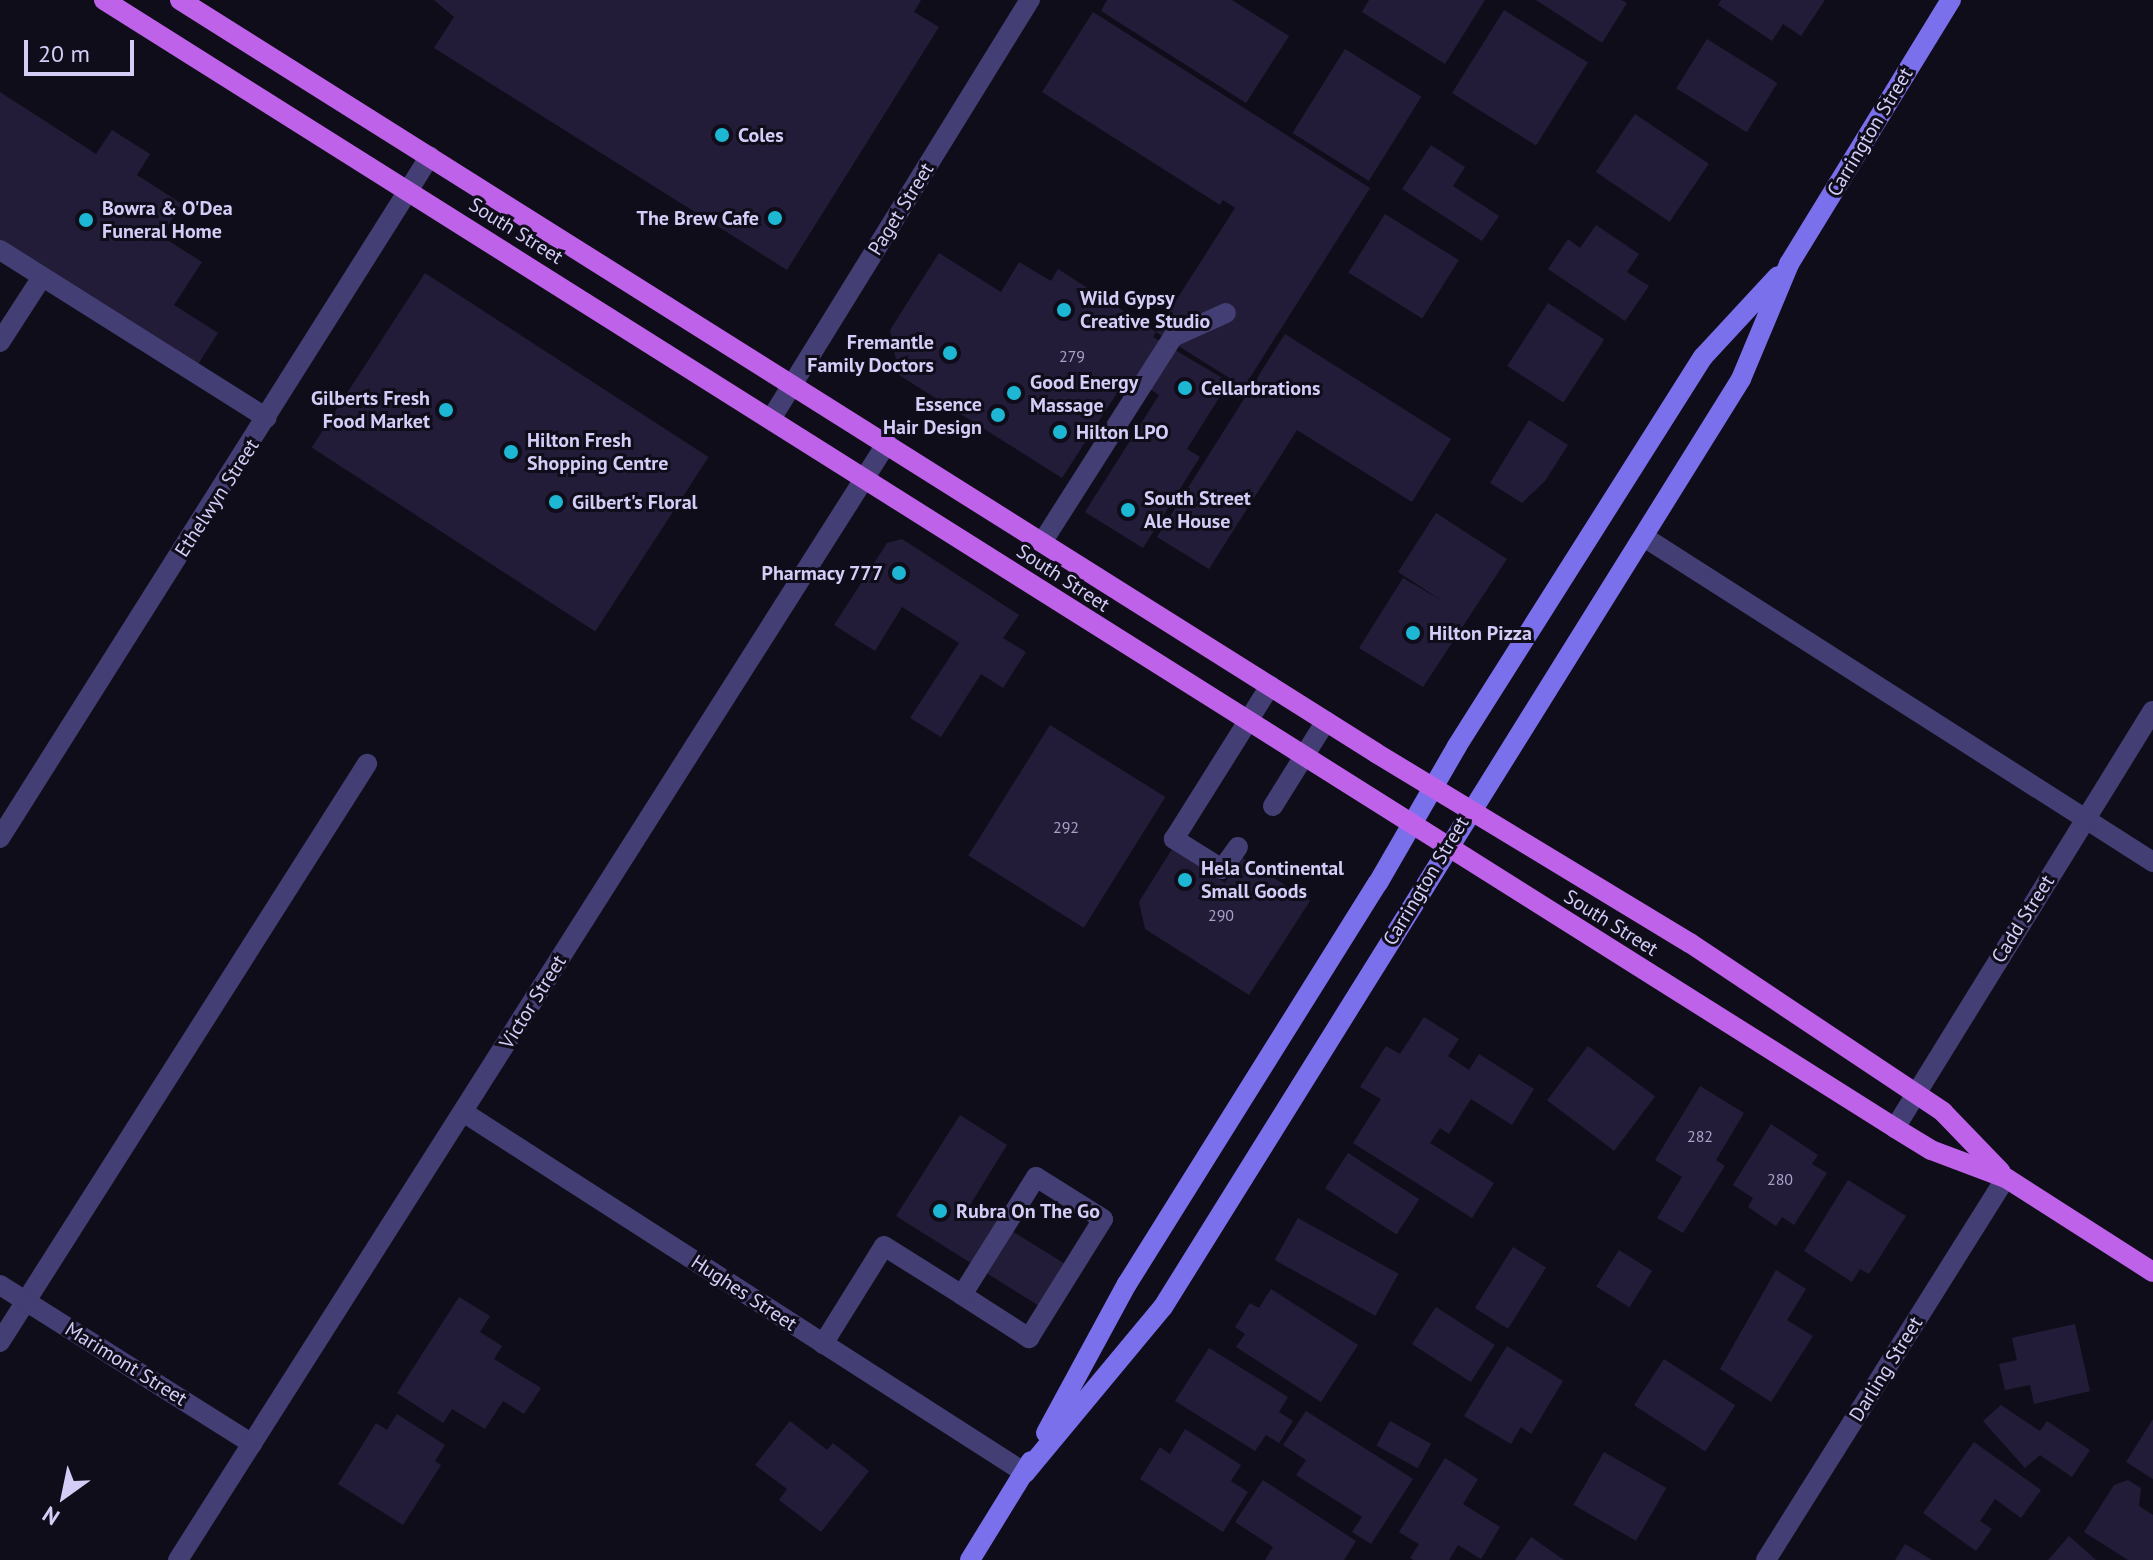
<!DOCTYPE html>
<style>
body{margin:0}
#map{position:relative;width:2153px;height:1560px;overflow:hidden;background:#100d1a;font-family:"PT Sans",sans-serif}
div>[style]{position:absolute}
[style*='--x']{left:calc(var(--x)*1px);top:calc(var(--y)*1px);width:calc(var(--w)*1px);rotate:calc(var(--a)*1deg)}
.building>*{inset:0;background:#231c38;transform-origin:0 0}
.service>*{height:20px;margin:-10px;padding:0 10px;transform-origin:10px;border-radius:10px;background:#433e73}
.minor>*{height:20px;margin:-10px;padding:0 10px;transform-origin:10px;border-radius:10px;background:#433e73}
.secondary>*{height:20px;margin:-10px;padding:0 10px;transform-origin:10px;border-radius:10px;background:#7b70ec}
.primary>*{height:20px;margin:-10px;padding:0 10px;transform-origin:10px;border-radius:10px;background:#bf62ea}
.dots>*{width:22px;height:22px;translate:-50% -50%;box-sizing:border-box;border:4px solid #100d1a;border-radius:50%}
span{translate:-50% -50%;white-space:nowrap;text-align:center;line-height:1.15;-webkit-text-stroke:6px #100d1a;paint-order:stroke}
.number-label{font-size:16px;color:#a8a1c8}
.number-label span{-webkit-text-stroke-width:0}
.street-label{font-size:20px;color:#d4cdf8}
.poi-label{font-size:20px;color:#d4cdf8;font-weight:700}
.left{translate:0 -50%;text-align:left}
.right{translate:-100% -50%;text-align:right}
.north{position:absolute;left:24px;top:1456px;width:80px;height:80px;-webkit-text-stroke:6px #100d1a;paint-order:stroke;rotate:213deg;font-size:22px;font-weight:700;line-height:32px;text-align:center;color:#d4cdf8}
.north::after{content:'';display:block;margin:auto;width:28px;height:36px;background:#d4cdf8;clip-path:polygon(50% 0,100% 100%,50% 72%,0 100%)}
.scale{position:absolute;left:24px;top:40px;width:110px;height:36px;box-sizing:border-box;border:4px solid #d4cdf8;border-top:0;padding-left:10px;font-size:24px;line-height:28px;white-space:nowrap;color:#d4cdf8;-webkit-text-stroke:6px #100d1a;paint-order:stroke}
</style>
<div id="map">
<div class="building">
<i style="clip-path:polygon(434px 0,921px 0,914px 12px,939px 27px,787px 270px,434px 48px,454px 17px)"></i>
<i style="clip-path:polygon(1107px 0,1232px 0,1289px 36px,1246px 103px,1101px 11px)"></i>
<i style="clip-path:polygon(1369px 0,1485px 0,1445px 64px,1362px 12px)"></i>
<i style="clip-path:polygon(1536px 0,1621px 0,1627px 3px,1602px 43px)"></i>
<i style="clip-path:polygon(1721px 0,1825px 0,1801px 36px,1783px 24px,1772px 41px,1718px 5px)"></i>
<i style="left:1504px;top:10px;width:99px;height:98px;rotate:32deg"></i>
<i style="clip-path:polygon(1093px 12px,1370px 188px,1244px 387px,1156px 332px,1235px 208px,1223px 200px,1220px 205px,1042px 92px)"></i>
<i style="left:1707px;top:39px;width:83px;height:58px;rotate:32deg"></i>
<i style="left:1345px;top:49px;width:90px;height:99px;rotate:32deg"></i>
<i style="clip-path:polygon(0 92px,96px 154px,112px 130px,150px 154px,137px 175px,182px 204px,161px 236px,202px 262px,174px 305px,218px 333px,195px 369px,0 244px)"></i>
<i style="left:1635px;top:114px;width:89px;height:70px;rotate:34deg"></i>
<i style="clip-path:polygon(1431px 145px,1465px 167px,1453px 186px,1499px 216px,1482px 241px,1402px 189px)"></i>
<i style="left:1385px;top:214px;width:87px;height:69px;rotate:32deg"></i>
<i style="clip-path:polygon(1596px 225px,1639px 254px,1627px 272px,1649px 286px,1625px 321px,1548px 269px,1568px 239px,1580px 248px)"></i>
<i style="clip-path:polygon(939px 253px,1001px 292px,1019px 262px,1051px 281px,1058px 269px,1156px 332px,1153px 337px,1229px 382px,1187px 449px,1200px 457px,1143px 548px,1085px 512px,1159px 395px,1128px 376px,1062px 478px,899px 375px,890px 330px)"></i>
<i style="left:425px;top:273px;width:338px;height:208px;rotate:33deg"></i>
<i style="left:1548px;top:303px;width:67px;height:75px;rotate:33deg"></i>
<i style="clip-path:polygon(1285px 334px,1451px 439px,1412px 502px,1297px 430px,1209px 569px,1157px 537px)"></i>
<i style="clip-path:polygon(1529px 420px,1568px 445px,1545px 481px,1522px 503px,1490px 483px)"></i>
<i style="clip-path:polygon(1436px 513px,1507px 559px,1423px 687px,1359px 648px,1403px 578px,1444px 602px,1398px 572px)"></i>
<i style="clip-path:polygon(902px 539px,1019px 615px,1003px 638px,1026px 652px,1003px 688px,981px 674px,941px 737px,910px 718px,959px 643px,902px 607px,875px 651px,834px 625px,887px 543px)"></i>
<i style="left:1050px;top:725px;width:136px;height:154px;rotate:32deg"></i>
<i style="clip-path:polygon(1172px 849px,1225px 883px,1241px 857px,1310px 901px,1249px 995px,1145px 929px,1139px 902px)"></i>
<i style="clip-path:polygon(1424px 1017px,1459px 1039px,1448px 1056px,1469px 1070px,1479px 1054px,1534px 1089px,1512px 1125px,1471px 1099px,1449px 1134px,1440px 1128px,1430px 1143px,1494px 1183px,1472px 1218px,1353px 1143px,1381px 1099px,1360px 1087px,1386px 1046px,1400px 1054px)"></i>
<i style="left:1588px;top:1046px;width:84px;height:68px;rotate:37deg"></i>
<i style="clip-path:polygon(1700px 1086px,1744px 1113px,1716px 1160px,1725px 1166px,1683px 1233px,1657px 1218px,1682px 1177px,1655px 1160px)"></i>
<i style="clip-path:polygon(960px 1115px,1007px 1145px,970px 1205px,1070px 1267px,1044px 1309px,896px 1216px)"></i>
<i style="clip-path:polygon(1771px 1124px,1818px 1155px,1812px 1164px,1827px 1173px,1794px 1225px,1782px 1217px,1776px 1226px,1748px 1207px,1753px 1198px,1733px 1185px)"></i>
<i style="left:1348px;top:1153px;width:85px;height:42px;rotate:33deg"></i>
<i style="clip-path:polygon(1848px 1180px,1906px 1216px,1869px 1274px,1860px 1269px,1852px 1282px,1804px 1251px)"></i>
<i style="left:1298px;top:1218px;width:115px;height:48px;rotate:29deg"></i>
<i style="left:1513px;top:1247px;width:39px;height:72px;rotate:32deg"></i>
<i style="left:1619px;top:1250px;width:39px;height:43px;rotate:32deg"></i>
<i style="clip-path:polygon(1776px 1270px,1806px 1289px,1787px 1320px,1813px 1336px,1771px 1402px,1720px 1369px)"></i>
<i style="clip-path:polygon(1271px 1289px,1358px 1345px,1321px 1402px,1236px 1347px,1245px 1334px,1235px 1327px,1250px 1303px,1259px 1308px)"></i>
<i style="clip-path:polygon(459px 1297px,490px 1316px,480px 1332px,502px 1346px,494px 1359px,541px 1388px,524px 1414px,503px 1401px,485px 1429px,452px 1409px,443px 1423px,397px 1393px)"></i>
<i style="left:1436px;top:1307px;width:70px;height:44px;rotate:33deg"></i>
<i style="clip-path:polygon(2075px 1324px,2090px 1391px,2034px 1404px,2030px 1385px,2005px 1390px,1999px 1364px,2017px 1360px,2012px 1338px)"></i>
<i style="clip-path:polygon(1507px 1346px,1563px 1381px,1531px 1434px,1521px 1427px,1511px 1444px,1464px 1416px)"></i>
<i style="clip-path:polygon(1209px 1348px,1288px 1397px,1279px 1412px,1293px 1421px,1279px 1443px,1266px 1435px,1255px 1451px,1175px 1401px)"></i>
<i style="left:1664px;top:1359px;width:85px;height:55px;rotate:33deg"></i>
<i style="clip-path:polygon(2001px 1405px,2040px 1431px,2047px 1421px,2090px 1450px,2072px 1477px,2040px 1455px,2025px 1468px,1983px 1421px)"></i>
<i style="clip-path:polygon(1306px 1411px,1413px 1479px,1371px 1544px,1352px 1532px,1362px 1517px,1296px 1475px,1306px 1460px,1283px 1445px)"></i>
<i style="clip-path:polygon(397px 1414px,445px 1445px,435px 1461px,441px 1465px,403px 1525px,338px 1484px,376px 1423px,387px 1430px)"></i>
<i style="clip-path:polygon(2153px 1419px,2153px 1479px,2126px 1462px)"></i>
<i style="clip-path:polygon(790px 1421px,827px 1450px,833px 1443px,869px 1471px,821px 1532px,779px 1500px,787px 1489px,755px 1465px)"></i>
<i style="left:1390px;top:1421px;width:47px;height:28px;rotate:29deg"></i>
<i style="clip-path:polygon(1185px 1429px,1241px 1465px,1231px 1481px,1248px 1492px,1223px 1532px,1140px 1479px,1160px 1447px,1170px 1454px)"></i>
<i style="clip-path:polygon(1974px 1442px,2041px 1490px,2021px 1518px,1995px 1499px,1980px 1521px,1992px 1529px,1976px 1551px,1923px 1513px)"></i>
<i style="left:1604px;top:1452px;width:72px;height:61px;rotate:30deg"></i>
<i style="clip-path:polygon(1445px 1458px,1478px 1479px,1463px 1504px,1500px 1527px,1481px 1559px,1458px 1545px,1449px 1560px,1414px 1560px,1410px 1558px,1419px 1544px,1399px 1532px)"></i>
<i style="clip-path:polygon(1263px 1480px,1356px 1541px,1344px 1560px,1265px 1560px,1273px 1547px,1235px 1522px)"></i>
<i style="clip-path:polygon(2128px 1480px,2141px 1488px,2139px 1506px,2153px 1515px,2153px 1560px,2128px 1560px,2084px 1532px,2114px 1485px)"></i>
<i style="clip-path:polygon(2069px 1536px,2096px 1560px,2048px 1560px)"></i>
<i style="clip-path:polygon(1531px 1537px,1564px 1560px,1515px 1560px)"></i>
<i style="clip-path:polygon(1905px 1544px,1932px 1560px,1895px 1560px)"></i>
</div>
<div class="service">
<i style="--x:0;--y:250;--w:315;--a:32.2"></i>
<i style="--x:0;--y:342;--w:77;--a:-57.1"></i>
<i style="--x:1644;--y:537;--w:604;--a:32.56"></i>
<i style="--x:1043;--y:541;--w:242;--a:-57.5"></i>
<i style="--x:1173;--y:337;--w:58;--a:-24.4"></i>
<i style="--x:1273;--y:806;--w:100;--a:-58.1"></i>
<i style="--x:1238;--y:847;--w:27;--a:126"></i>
<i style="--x:1222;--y:869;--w:57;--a:-148"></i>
<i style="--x:1174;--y:839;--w:181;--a:-57.9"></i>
<i style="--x:0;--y:1342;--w:685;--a:-57.59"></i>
<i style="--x:823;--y:1344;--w:115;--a:-58.1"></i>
<i style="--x:884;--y:1246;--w:92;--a:32.1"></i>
<i style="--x:962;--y:1295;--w:80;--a:32.7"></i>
<i style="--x:1029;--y:1338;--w:140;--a:-58.1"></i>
<i style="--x:1103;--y:1219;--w:79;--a:-147.9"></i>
<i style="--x:1036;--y:1177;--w:139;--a:122.1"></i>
</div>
<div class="minor">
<i style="--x:771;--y:419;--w:493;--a:-58.3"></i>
<i style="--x:0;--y:838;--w:806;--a:-57.77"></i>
<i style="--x:463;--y:1112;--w:668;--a:32.71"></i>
<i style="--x:1895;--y:1128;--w:490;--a:-58.3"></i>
<i style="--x:0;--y:1285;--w:298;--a:32.2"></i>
<i style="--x:178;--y:1560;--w:1323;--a:-57.6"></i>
<i style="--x:1766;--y:1560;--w:451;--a:-57.9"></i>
</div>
<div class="secondary">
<i style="--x:1046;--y:1433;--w:170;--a:-61.5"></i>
<i style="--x:1127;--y:1284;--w:473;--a:-58"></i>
<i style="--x:1378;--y:883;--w:158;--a:-60"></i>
<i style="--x:1457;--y:746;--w:460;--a:-57.7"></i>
<i style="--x:1703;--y:357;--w:110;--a:-47.2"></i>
<i style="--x:1025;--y:1473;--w:216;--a:-50.3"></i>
<i style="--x:1163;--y:1307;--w:1093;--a:-58.08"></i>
<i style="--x:1741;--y:379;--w:125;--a:-67.3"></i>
<i style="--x:1789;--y:264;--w:310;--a:-58.5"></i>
<i style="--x:970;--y:1560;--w:116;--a:-58.4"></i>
</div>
<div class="primary">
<i style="--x:104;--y:0;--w:2117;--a:32.2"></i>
<i style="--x:1895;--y:1128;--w:42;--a:31.4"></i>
<i style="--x:1931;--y:1150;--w:80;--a:20.5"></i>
<i style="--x:2006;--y:1178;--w:174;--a:32.6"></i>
<i style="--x:180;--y:0;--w:1413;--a:32.19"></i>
<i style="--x:1376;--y:753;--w:367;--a:31.2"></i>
<i style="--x:1690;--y:943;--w:304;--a:33.7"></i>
<i style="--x:1943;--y:1112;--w:83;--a:46"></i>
</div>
<div class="dots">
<i style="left:722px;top:135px;background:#1db7d4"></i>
<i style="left:775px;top:218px;background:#1db7d4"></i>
<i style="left:86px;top:220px;background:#1db7d4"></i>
<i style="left:1064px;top:310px;background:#1db7d4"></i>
<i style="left:950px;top:353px;background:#1db7d4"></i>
<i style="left:1185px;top:388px;background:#1db7d4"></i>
<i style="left:1014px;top:393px;background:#1db7d4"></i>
<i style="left:446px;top:410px;background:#1db7d4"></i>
<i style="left:998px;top:415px;background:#1db7d4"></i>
<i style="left:1060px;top:432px;background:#1db7d4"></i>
<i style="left:511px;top:452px;background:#1db7d4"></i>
<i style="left:556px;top:502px;background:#1db7d4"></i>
<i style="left:1128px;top:510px;background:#1db7d4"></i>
<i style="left:899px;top:573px;background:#1db7d4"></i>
<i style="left:1413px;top:633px;background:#1db7d4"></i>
<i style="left:1185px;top:880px;background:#1db7d4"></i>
<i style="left:940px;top:1211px;background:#1db7d4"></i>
</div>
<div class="number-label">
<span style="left:1072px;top:356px">279</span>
<span style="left:1066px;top:827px">292</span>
<span style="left:1221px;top:915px">290</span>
<span style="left:1700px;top:1136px">282</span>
<span style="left:1780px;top:1179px">280</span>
</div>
<div class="street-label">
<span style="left:1870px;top:132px;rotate:-59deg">Carrington Street</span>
<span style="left:901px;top:209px;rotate:-58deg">Paget Street</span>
<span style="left:516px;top:231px;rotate:32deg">South Street</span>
<span style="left:217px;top:498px;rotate:-57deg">Ethelwyn Street</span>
<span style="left:1063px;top:578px;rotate:33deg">South Street</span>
<span style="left:1426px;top:881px;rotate:-59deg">Carrington Street</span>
<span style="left:2023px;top:919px;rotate:-58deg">Cadd Street</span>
<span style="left:1611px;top:923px;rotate:32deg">South Street</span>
<span style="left:533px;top:1002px;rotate:-58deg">Victor Street</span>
<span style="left:744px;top:1293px;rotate:33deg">Hughes Street</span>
<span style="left:126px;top:1364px;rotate:32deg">Marimont Street</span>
<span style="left:1886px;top:1369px;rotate:-58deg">Darling Street</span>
</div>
<div class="poi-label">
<span class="left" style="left:738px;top:135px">Coles</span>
<span class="left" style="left:102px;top:220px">Bowra &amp; O'Dea<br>Funeral Home</span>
<span class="right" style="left:759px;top:218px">The Brew Cafe</span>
<span class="left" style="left:1080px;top:310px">Wild Gypsy<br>Creative Studio</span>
<span class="right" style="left:934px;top:354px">Fremantle<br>Family Doctors</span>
<span class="left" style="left:1030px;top:394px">Good Energy<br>Massage</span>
<span class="left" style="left:1201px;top:388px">Cellarbrations</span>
<span class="right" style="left:430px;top:410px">Gilberts Fresh<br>Food Market</span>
<span class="right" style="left:982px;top:416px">Essence<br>Hair Design</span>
<span class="left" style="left:1076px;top:432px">Hilton LPO</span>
<span class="left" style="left:527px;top:452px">Hilton Fresh<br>Shopping Centre</span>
<span class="left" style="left:1144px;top:510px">South Street<br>Ale House</span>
<span class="left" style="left:572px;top:502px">Gilbert's Floral</span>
<span class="right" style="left:883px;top:573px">Pharmacy 777</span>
<span class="left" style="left:1429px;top:633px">Hilton Pizza</span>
<span class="left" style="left:1201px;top:880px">Hela Continental<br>Small Goods</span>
<span class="left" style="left:956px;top:1211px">Rubra On The Go</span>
</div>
<div class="north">N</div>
<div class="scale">20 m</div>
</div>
